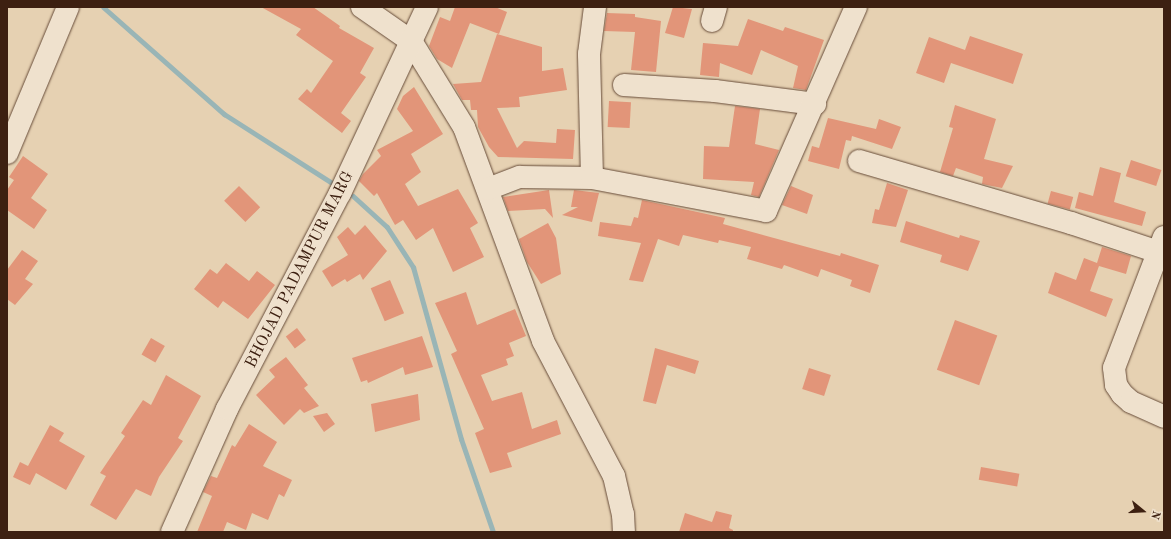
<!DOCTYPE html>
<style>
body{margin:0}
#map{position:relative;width:1171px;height:539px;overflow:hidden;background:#e6d1b2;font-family:"Old Standard TT",serif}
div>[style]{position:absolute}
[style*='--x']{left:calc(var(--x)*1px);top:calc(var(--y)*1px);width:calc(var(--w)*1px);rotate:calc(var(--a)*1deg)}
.stream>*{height:5px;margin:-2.5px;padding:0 2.5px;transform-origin:2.5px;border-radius:2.5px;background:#99b5b6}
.building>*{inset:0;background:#e29579;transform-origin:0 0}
.roads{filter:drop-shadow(0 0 1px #674c39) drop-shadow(0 0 1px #674c39)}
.minor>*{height:22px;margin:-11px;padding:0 11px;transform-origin:11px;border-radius:11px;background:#efe1cd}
span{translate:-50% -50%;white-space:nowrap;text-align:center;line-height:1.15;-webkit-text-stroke:3px #efe1cd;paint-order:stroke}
.street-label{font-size:16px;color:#3d2011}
.frame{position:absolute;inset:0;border:8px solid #3d2011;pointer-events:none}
.north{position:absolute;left:1123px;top:491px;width:40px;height:40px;-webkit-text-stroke:3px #efe1cd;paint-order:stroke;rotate:108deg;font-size:11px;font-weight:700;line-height:16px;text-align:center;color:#3d2011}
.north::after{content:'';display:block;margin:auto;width:14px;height:18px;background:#3d2011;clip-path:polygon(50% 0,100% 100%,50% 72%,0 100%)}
</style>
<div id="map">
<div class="stream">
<i style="--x:103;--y:7;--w:162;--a:41.5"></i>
<i style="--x:224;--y:114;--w:128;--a:32.6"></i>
<i style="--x:353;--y:196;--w:46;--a:42.4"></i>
<i style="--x:387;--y:227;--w:48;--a:57"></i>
<i style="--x:413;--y:267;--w:179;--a:74.4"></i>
<i style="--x:461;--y:439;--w:98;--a:71"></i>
</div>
<div class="building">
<i style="clip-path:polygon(261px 7px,313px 7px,340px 26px,339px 28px,374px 48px,360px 73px,366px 77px,341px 113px,351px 121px,342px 133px,298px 99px,307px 89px,311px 93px,333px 61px,296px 35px,301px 29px)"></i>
<i style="clip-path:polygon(455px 7px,495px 7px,507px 12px,499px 34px,470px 23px,452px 68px,437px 59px,429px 46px,440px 17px,450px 21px)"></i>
<i style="clip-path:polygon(673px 7px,692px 9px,684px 38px,665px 33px)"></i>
<i style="clip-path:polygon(607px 13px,635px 14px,635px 17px,661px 21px,656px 72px,631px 70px,635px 32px,604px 31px)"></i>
<i style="clip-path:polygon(748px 19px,783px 31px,785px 27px,824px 40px,806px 90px,793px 88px,798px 66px,761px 50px,752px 75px,720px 63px,719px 77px,700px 75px,703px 43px,738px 46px)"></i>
<i style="clip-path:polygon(497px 34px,542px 47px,542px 71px,563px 68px,567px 90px,519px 97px,520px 107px,497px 108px,517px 148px,524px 141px,556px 143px,557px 129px,575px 130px,573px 159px,498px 157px,489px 147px,478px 127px,477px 110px,471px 110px,470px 100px,462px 100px,453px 84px,481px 82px)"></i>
<i style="clip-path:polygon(970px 36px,1023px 54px,1013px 84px,951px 63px,944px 83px,916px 73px,929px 37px,965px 50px)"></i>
<i style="clip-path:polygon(414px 87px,443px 134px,411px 154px,421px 172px,405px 184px,418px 206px,458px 189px,478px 223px,470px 228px,484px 257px,453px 272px,433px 228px,416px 240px,403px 220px,395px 225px,377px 193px,374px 196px,359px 181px,363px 174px,381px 156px,377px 150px,413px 131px,397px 109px,403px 96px)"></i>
<i style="left:609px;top:101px;width:22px;height:26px;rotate:3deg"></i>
<i style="clip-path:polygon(955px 105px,996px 119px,984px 159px,1013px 166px,1002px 188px,982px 184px,983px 177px,956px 168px,953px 176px,940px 172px,953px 128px,949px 127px)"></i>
<i style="clip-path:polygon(735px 106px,760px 109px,755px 144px,779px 150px,759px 197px,751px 195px,754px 182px,703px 179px,704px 146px,729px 147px)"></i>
<i style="clip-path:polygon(828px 118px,876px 129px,879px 119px,901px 127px,892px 149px,852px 136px,851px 141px,846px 140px,839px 169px,808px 161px,812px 146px,819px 148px)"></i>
<i style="clip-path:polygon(23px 156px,48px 174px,31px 198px,47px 210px,34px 229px,7px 210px,7px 190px,14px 180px,9px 177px)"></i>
<i style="left:1131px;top:160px;width:32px;height:17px;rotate:18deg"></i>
<i style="clip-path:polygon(1100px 167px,1121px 173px,1114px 202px,1146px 212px,1142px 226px,1075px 208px,1079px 192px,1093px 196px)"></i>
<i style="clip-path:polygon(887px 183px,908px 190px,896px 227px,872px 223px,875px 209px,879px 210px)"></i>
<i style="left:239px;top:186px;width:30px;height:21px;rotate:45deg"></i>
<i style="clip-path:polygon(791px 186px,813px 195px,807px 214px,782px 205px)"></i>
<i style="clip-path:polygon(549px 190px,553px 218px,545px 209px,508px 211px,503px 197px)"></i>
<i style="clip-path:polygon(574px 190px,599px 193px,592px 222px,562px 215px,578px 207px,571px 207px)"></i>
<i style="left:1051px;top:191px;width:23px;height:13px;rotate:15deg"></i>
<i style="clip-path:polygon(642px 200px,725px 218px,723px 224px,840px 256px,841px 253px,879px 265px,870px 293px,850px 286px,852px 280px,821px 269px,818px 277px,784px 265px,782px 269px,747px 259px,751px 247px,719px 240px,718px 243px,683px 235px,679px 246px,658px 239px,643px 282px,629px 280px,641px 243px,598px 236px,600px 222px,631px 226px,634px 217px,638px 218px)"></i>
<i style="clip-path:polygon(906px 221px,959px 238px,960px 235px,980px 241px,968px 271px,940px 262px,942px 255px,900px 242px)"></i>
<i style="clip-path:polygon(548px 223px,556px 238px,561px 274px,541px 284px,527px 262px,519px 239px)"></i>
<i style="clip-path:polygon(365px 225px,387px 251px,363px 280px,360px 274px,347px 282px,345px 279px,332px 287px,322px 271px,348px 255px,337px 237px,348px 227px,355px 235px)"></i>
<i style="clip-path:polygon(1102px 247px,1131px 256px,1126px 274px,1099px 266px,1090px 291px,1113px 299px,1106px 317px,1048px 293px,1055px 272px,1076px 280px,1084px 258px,1097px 263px)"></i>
<i style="clip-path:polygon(22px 250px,38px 261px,25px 279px,33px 284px,15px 305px,7px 299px,7px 270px)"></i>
<i style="clip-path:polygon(226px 263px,249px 281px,257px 271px,275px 285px,248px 319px,223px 301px,218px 308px,194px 289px,210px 269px,217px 274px)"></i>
<i style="left:390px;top:280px;width:36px;height:21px;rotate:67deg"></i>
<i style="clip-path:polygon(466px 292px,477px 325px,515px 309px,526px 336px,509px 343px,514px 356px,506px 359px,508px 365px,481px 375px,492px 401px,522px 392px,532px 429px,557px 420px,561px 434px,507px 453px,512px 467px,490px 473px,475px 433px,484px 429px,451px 354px,457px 351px,435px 303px)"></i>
<i style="left:955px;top:320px;width:45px;height:53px;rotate:20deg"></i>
<i style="left:297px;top:328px;width:15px;height:14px;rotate:53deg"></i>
<i style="clip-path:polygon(422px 336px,433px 367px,405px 375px,403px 367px,368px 383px,367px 380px,361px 382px,352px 358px)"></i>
<i style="left:151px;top:338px;width:16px;height:19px;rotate:30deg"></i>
<i style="clip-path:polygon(655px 348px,699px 361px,695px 374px,667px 365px,656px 404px,643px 401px)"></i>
<i style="clip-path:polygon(286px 357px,308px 385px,304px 388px,319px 406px,304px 413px,300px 409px,284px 425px,256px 395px,275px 377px,269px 370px)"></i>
<i style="left:809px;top:368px;width:23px;height:22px;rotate:18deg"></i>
<i style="clip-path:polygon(166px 375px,201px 396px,178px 438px,183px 441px,159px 477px,151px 496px,136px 489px,116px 520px,90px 505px,106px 476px,100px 473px,125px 436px,121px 433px,143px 400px,151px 405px)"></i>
<i style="clip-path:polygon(418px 394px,420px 420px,375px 432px,371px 404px)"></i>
<i style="clip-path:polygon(327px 413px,335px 424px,324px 432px,313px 416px)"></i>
<i style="clip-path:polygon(249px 424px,277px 442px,263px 466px,292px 480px,284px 497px,279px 494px,268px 520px,252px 513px,246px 530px,227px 522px,223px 532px,197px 532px,212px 496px,203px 492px,211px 476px,217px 478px,232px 445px,235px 447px)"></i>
<i style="clip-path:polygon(50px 425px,64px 433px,59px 441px,85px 456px,66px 490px,36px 473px,30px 485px,13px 477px,20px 462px,28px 466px)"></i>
<i style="left:981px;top:467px;width:39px;height:13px;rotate:10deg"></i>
<i style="clip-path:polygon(716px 511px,732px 515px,729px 528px,733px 530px,733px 532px,679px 532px,685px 513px,712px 522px)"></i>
</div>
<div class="roads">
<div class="minor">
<i style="--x:362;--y:7;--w:60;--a:34.8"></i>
<i style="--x:411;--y:41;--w:101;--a:58.4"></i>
<i style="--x:464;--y:127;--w:228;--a:69.7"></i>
<i style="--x:543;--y:341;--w:153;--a:62.3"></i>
<i style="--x:614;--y:476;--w:39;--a:77"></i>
<i style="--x:623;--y:514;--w:18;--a:87"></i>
<i style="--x:712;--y:21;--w:15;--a:-74"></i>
<i style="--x:624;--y:85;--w:91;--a:3.8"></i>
<i style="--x:715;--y:91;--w:101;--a:7.4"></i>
<i style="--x:7;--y:153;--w:158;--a:-67.3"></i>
<i style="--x:859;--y:161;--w:221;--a:16.3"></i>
<i style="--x:1071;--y:223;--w:92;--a:18.4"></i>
<i style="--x:592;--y:178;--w:124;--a:-91.4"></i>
<i style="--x:589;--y:54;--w:47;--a:-82.7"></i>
<i style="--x:488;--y:189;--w:34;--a:-21"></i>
<i style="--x:520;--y:177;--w:72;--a:0.8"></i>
<i style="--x:592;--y:178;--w:177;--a:10.7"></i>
<i style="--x:766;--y:211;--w:223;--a:-66.2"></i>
<i style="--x:1164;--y:237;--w:140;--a:110.9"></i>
<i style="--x:1114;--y:368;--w:17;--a:83"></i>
<i style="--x:1116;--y:385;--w:11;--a:56"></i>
<i style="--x:1122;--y:394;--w:12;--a:42"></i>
<i style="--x:1131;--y:402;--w:36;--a:24"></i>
<i style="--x:172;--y:532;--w:135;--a:-65.9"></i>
<i style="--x:227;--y:409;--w:244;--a:-62.4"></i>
<i style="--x:340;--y:193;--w:205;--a:-64.9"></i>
</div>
</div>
<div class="street-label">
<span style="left:300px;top:270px;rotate:-63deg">BHOJAD PADAMPUR MARG</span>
</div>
<div class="frame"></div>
<div class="north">N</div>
</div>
